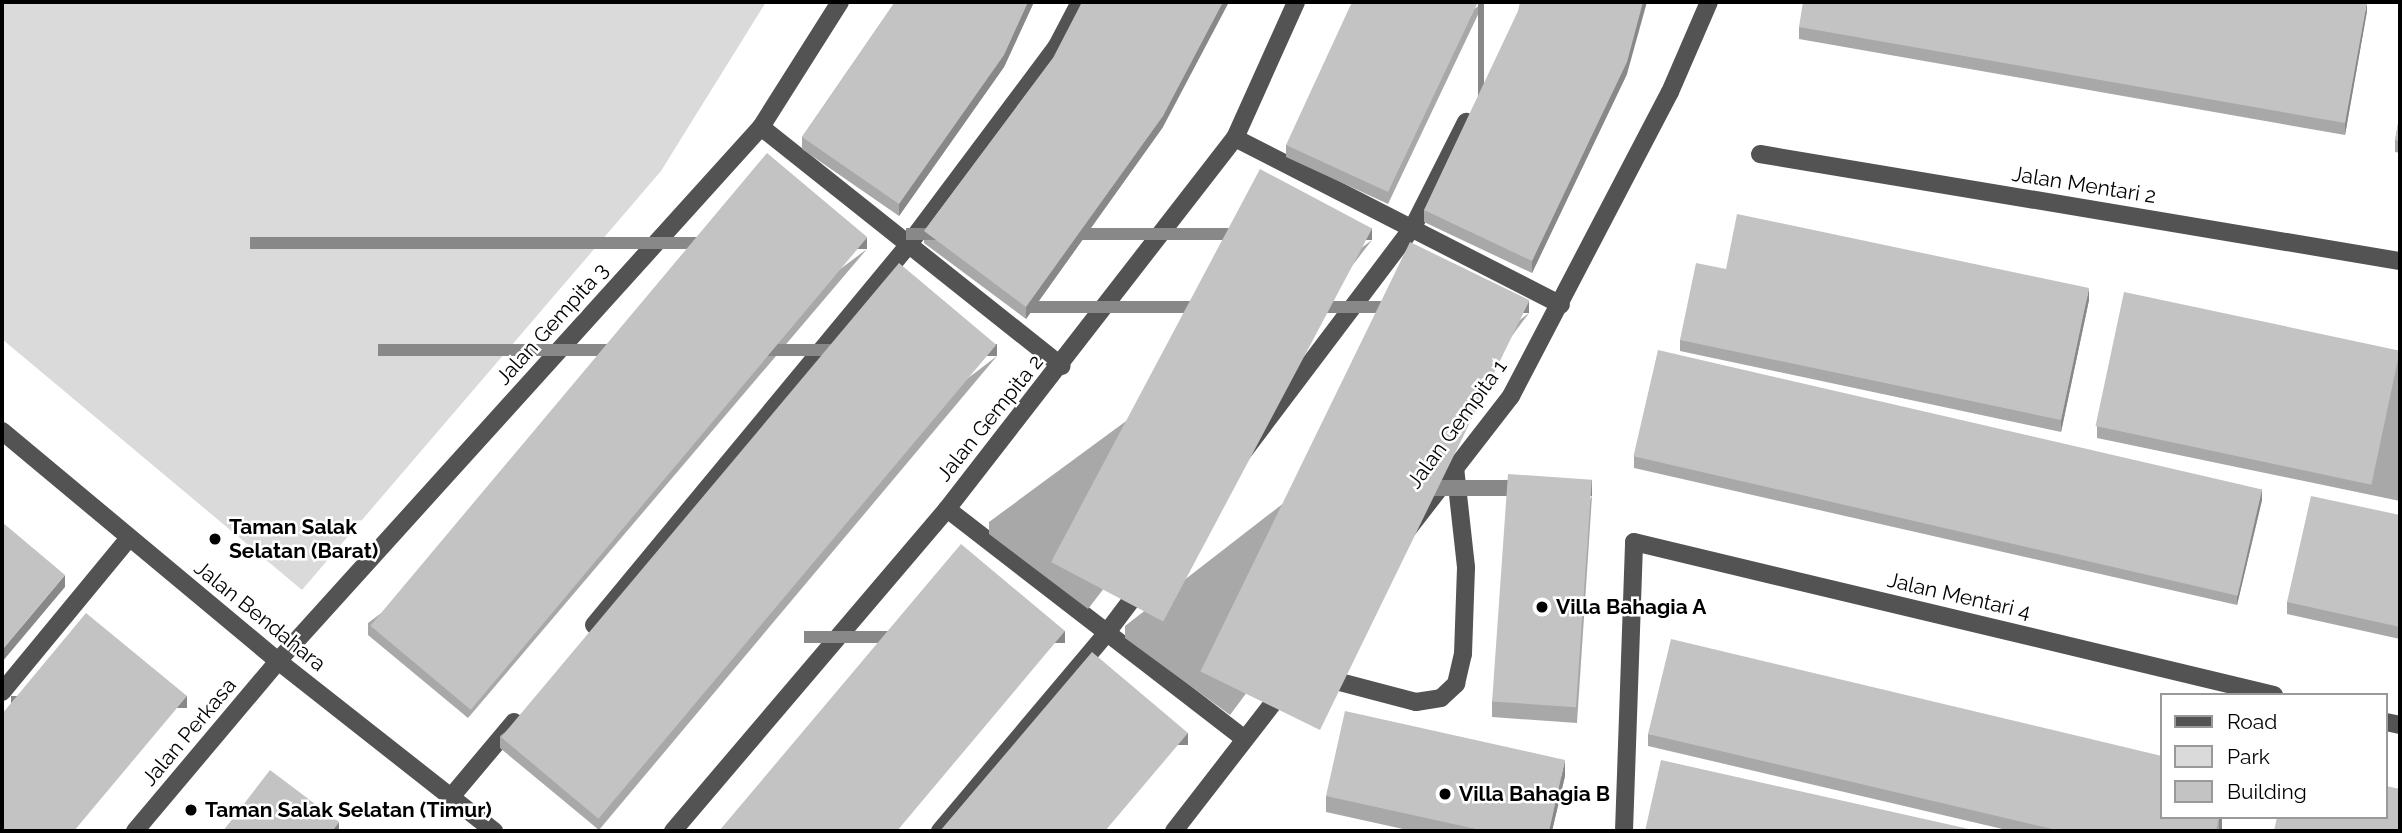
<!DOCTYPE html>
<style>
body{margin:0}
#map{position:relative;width:2402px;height:833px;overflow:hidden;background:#fff;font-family:Raleway,sans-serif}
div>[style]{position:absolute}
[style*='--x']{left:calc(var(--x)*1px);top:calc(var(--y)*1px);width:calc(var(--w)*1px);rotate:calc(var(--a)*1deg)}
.green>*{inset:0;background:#dadada}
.minor>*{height:18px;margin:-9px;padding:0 9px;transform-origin:9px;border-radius:9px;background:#535353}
.wall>*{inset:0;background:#a8a8a8}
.shaded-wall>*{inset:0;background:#888;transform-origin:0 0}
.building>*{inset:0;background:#c3c3c3;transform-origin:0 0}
.dots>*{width:19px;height:19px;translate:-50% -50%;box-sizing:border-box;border:4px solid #fff;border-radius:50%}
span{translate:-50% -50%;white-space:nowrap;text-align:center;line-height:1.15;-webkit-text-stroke:5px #fff;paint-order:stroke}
.street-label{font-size:21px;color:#000}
.poi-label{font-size:21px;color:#000;font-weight:700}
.left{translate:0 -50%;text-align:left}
.frame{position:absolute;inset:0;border:4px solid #000;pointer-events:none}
.legend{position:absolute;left:2160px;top:693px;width:228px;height:126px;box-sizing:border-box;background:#fff;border:2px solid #999;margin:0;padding:9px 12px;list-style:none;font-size:21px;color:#000}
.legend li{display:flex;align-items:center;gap:14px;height:35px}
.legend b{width:35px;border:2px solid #999}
</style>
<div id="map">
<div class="green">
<i style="clip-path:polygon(2px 2px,766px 2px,661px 171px,302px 590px,2px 339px)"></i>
</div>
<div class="minor">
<i style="--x:761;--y:127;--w:384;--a:38.5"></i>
<i style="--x:1235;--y:138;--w:366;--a:27.1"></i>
<i style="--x:1760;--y:154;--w:649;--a:9.49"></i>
<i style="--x:2;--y:431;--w:359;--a:39.8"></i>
<i style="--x:278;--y:661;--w:275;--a:38.2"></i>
<i style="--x:947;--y:509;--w:376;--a:37.7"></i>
<i style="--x:594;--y:625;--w:494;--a:-50.4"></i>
<i style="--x:909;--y:244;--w:247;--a:-53.2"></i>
<i style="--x:1057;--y:46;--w:50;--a:-62.4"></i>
<i style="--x:1298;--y:671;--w:122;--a:14.7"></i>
<i style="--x:1416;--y:702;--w:25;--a:-9"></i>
<i style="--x:1441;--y:698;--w:21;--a:-43"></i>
<i style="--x:1456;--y:684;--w:31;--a:-77"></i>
<i style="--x:1463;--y:654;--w:87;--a:-88"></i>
<i style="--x:1466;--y:567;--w:101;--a:-96.3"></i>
<i style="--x:2;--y:692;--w:200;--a:-50.5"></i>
<i style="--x:2386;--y:722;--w:14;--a:12"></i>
<i style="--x:451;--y:797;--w:98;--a:-50"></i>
<i style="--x:135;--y:831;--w:222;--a:-49.9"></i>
<i style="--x:278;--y:661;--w:720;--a:-47.87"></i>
<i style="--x:761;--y:127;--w:148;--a:-57.7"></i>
<i style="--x:673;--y:831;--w:423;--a:-49.6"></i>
<i style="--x:947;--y:509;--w:470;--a:-52.2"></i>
<i style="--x:1235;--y:138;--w:149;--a:-65.8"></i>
<i style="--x:940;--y:831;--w:256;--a:-49.9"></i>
<i style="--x:1105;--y:635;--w:511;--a:-52.95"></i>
<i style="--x:1413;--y:227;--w:118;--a:-63.2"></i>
<i style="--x:1174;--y:831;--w:550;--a:-52.23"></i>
<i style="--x:1511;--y:396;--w:343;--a:-62.4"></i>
<i style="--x:1670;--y:92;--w:98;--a:-66.6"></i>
<i style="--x:1624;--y:831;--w:289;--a:-88"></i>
<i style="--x:1634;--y:542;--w:658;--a:13.44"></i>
</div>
<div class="wall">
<i style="clip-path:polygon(895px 2px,1034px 2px,1004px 67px,899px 216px,802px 149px,802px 137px)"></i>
<i style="clip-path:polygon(1484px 2px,1388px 204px,1286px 157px,1286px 145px)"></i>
<i style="clip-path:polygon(2367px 11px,2345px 135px,1799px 39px,1799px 27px)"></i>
<i style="clip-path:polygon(1053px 58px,1163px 127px,1026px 319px,924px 243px,924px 231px)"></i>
<i style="clip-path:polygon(1627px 74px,1532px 273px,1424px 222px,1424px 210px)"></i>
<i style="clip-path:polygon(2400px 113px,2400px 153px,2395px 152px,2395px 140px)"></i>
<i style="clip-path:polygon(1372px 240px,1088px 609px,989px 534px,989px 522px)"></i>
<i style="clip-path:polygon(867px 249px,468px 718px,368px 635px,368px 623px)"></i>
<i style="clip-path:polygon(1726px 269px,2089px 300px,2061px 432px,1680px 351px,1680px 340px)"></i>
<i style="clip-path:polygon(1529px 313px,1230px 715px,1125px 638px,1125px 626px)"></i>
<i style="clip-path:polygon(2400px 350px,2400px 501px,2097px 438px,2097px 426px)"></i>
<i style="clip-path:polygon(997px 356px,599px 830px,500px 748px,500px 736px)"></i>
<i style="clip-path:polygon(1634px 456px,2262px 500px,2237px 605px,1634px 468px)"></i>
<i style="clip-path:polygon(1592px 496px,1577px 723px,1492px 717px,1492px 701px)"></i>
<i style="clip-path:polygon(2400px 515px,2400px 639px,2287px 614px,2287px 602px)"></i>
<i style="clip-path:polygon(1648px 734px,2222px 817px,2219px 831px,2011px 831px,1648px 746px)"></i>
<i style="clip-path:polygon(1565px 776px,1552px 831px,1412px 831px,1326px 812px,1326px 796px)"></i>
</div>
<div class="shaded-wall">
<i style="clip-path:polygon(1028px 2px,1034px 2px,1004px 67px,899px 216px,899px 204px)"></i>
<i style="clip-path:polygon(1223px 2px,1229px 2px,1163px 127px,1026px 319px,1026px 307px)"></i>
<i style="left:1478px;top:2px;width:6px;height:210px"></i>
<i style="clip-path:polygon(1643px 2px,1647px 2px,1627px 74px,1532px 273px,1532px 261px)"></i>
<i style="clip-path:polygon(2367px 2px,2367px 11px,2345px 135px,2345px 123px)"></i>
<i style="left:1372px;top:228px;width:12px;height:466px;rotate:90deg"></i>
<i style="left:867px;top:237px;width:12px;height:617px;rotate:90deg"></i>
<i style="clip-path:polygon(2089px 288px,2089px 300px,2061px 432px,2061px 420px)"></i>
<i style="left:1529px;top:301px;width:12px;height:501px;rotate:90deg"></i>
<i style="left:997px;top:344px;width:12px;height:619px;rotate:90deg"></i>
<i style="left:1592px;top:480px;width:16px;height:227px;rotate:90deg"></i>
<i style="clip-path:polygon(2262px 488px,2262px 500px,2237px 605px,2237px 593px)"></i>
<i style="clip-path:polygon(65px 575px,65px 587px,2px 662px,2px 650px)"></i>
<i style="left:1065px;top:631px;width:12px;height:261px;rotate:90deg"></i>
<i style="left:187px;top:696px;width:12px;height:176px;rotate:90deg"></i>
<i style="left:1188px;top:733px;width:12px;height:128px;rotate:90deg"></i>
<i style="clip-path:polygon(1565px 760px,1565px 776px,1552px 831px,1549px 831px)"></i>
<i style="left:2219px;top:817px;width:3px;height:14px"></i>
<i style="clip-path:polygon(339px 822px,339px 831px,332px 831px)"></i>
</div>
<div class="building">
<i style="clip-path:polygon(895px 2px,1028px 2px,1004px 55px,899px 204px,802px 137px)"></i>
<i style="clip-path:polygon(1082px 2px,1223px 2px,1163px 116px,1026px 307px,924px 231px,1053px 58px)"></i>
<i style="clip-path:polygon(1352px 2px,1478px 2px,1388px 192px,1286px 145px)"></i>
<i style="clip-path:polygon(1520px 2px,1643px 2px,1627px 62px,1532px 261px,1424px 210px,1518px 11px)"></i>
<i style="clip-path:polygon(1803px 2px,2367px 2px,2345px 123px,1799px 27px)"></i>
<i style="clip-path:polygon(2400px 113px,2400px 141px,2395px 140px)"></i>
<i style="left:767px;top:153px;width:131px;height:617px;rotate:40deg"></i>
<i style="left:1260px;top:169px;width:127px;height:445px;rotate:28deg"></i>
<i style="clip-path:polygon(1737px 214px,2089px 288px,2061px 420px,1680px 340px,1696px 263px,1726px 269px)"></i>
<i style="left:1410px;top:242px;width:133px;height:478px;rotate:26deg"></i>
<i style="left:899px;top:263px;width:127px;height:619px;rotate:40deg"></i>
<i style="left:2124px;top:292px;width:282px;height:137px;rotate:12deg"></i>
<i style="left:1658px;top:350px;width:620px;height:109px;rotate:13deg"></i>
<i style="left:1508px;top:474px;width:84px;height:228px;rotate:4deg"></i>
<i style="clip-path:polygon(2311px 496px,2400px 515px,2400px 627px,2287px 602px)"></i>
<i style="clip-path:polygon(2px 522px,65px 575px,2px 650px)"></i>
<i style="clip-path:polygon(961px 544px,1065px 631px,897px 831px,719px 831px)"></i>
<i style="clip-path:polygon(86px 613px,187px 696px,74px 831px,2px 831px,2px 714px)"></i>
<i style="clip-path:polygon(1671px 639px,2162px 756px,2162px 817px,2219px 817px,2216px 831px,2061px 831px,1648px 734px)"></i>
<i style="clip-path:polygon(1092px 652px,1188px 733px,1105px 831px,940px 831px)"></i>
<i style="clip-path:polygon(1345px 711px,1565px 760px,1549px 831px,1485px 831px,1326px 796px)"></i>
<i style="clip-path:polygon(1661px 760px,1978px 831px,1645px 831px)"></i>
<i style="clip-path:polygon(270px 770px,339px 822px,332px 831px,223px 831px)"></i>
<i style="clip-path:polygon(2386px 786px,2400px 789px,2400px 831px,2274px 831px,2277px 817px,2386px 817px)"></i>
</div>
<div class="dots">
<i style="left:215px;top:539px;background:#000"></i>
<i style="left:1542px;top:607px;background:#000"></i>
<i style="left:1445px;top:794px;background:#000"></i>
<i style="left:191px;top:810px;background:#000"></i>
</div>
<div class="street-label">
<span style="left:2084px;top:185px;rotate:9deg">Jalan Mentari 2</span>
<span style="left:552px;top:324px;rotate:-48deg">Jalan Gempita 3</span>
<span style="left:990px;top:418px;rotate:-51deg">Jalan Gempita 2</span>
<span style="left:1457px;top:424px;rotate:-54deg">Jalan Gempita 1</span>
<span style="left:1959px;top:596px;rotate:13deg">Jalan Mentari 4</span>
<span style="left:260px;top:616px;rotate:39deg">Jalan Bendahara</span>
<span style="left:189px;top:732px;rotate:-50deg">Jalan Perkasa</span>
</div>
<div class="poi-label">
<span class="left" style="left:229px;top:539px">Taman Salak<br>Selatan (Barat)</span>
<span class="left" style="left:1556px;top:607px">Villa Bahagia A</span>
<span class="left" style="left:1459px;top:794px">Villa Bahagia B</span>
<span class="left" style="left:205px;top:810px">Taman Salak Selatan (Timur)</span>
</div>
<div class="frame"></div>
<ul class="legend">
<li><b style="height:9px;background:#535353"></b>Road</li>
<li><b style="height:19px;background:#dadada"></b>Park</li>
<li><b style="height:19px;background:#c3c3c3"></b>Building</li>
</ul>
</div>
